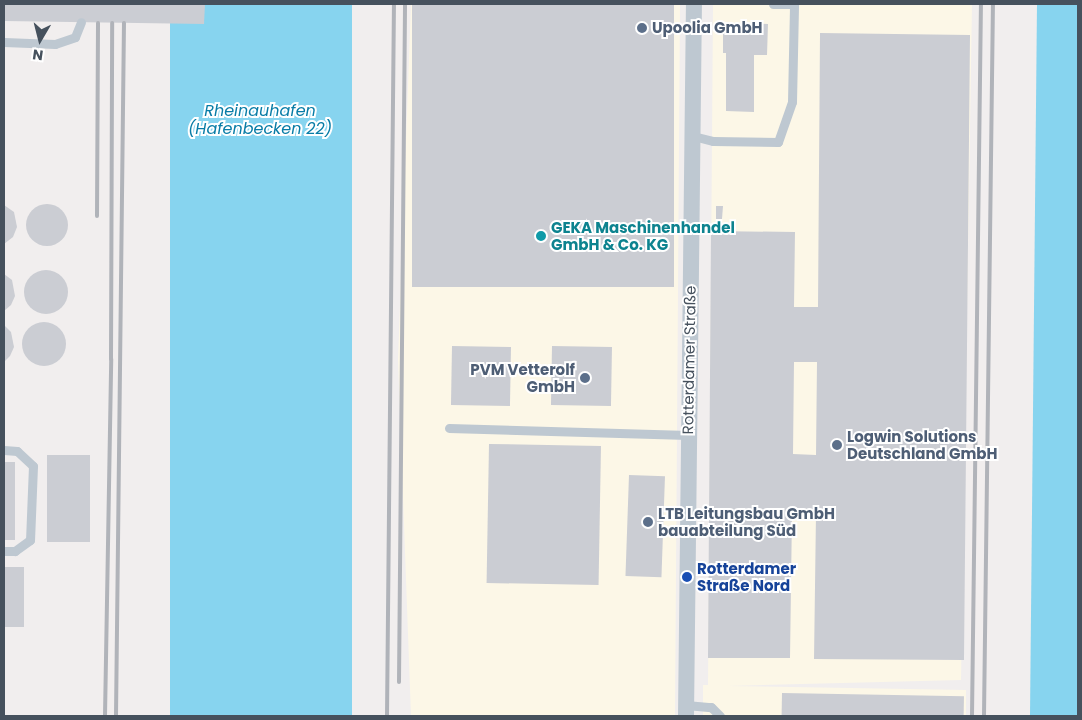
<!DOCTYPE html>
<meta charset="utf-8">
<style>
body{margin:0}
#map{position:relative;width:1082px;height:720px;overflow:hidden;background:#f1eeee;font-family:Poppins,sans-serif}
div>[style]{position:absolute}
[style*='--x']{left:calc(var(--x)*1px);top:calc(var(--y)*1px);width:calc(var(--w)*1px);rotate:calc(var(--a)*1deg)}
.commercial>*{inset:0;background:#fcf7e7}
.water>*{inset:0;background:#87d4ef;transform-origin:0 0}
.building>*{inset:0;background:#cbcdd3;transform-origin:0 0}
.round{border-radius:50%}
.service>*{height:9px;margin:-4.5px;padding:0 4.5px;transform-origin:4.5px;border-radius:4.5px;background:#bec8d1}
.minor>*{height:16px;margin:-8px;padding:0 8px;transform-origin:8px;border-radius:8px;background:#bec8d1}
.rail>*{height:4px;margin:-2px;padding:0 2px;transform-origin:2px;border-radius:2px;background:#b0b3b9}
.dots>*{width:14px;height:14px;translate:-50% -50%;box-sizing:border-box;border:2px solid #fff;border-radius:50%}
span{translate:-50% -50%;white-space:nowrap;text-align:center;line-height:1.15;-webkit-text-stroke:4px #fff;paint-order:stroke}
.service-label{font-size:15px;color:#4e5e75;font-weight:700}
.left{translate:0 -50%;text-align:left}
.right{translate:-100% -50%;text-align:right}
.culture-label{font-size:15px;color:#0d838f;font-weight:700}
.street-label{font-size:15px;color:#46515d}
.transit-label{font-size:15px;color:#164399;font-weight:700}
.water-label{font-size:16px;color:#087ca6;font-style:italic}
.frame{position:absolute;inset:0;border:5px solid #46515d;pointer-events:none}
.north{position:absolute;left:15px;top:15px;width:50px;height:50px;-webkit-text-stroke:4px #fff;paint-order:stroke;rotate:188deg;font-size:14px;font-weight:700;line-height:20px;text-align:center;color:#46515d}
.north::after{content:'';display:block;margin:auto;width:18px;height:22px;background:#46515d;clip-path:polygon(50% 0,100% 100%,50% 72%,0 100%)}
</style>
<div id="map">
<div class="commercial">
<i style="clip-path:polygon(411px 4px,680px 4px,675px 716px,411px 716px,398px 360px)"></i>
<i style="clip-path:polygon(713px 4px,972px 4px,961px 680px,728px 686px,966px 690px,966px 716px,703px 716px,703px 685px,708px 685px)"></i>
</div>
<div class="water">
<i style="left:170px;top:4px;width:182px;height:712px"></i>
<i style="clip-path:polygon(1037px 4px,1078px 4px,1078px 716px,1030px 716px)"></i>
</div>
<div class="building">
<i style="clip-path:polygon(4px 4px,205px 4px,204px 24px,4px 21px)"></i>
<i style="left:412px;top:4px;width:262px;height:283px"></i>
<i style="clip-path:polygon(723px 23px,768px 24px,767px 55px,754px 55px,754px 112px,726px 111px,726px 53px,723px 53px)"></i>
<i style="clip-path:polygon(evenodd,820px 33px,970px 35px,964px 660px,814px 659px,816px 513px,792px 513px,790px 658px,708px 658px,711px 231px,795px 232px,794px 307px,818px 307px,820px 33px,794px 362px,817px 362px,816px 455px,793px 454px,794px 362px)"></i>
<i class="round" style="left:26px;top:204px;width:42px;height:42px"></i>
<i style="clip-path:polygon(4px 205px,14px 212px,17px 227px,13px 237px,4px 244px)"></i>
<i style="clip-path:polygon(716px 206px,723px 206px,722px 219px,716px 219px)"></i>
<i class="round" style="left:24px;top:270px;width:44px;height:44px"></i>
<i style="clip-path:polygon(4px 274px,12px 280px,15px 296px,11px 305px,4px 311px)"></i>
<i class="round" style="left:22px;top:322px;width:44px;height:44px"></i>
<i style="clip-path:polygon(4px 325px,11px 332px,14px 347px,10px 356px,4px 362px)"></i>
<i style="left:452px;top:346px;width:59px;height:59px;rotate:1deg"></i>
<i style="left:552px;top:346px;width:60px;height:59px;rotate:1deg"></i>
<i style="left:489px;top:444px;width:112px;height:139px;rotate:1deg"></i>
<i style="left:47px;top:455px;width:43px;height:87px"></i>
<i style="left:4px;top:462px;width:11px;height:78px"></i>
<i style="left:629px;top:475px;width:36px;height:101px;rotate:2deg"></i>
<i style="left:4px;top:567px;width:20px;height:60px"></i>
<i style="left:782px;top:693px;width:182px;height:23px;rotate:1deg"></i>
</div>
<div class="service">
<i style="--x:4;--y:42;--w:51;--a:2.2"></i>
<i style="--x:55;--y:44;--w:21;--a:-19"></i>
<i style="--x:75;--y:37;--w:16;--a:-68"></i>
<i style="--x:693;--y:136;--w:21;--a:14"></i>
<i style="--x:713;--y:141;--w:65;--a:0.9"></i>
<i style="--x:778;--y:142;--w:42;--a:-70.7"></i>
<i style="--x:792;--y:102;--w:98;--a:-88.8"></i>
<i style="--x:794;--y:4;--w:21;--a:180"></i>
<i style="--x:449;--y:428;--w:239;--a:1.7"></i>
<i style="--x:4;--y:450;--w:13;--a:4"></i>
<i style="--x:17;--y:451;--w:22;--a:43"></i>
<i style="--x:33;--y:466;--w:74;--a:92.3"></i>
<i style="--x:30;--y:540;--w:19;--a:144"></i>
<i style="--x:15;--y:551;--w:11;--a:180"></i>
<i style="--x:686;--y:705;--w:25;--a:5"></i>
<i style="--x:711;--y:707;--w:13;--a:45"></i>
</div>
<div class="minor">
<i style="--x:686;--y:716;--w:712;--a:-89.36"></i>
</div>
<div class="rail">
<i style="--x:97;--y:216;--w:193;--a:-89.7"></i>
<i style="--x:399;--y:682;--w:678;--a:-89.49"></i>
<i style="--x:105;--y:716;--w:357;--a:-89"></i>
<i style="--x:111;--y:359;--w:336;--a:-89.8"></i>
<i style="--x:116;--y:716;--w:693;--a:-89.34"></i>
<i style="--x:387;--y:716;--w:712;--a:-89.44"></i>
<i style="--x:972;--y:716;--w:712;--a:-89.28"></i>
<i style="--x:984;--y:716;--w:712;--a:-89.28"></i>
</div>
<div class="dots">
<i style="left:642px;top:28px;background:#5c6f8a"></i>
<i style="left:541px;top:236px;background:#0f9aa8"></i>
<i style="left:585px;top:378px;background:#5c6f8a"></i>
<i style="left:837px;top:445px;background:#5c6f8a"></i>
<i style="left:648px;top:522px;background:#5c6f8a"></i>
<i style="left:687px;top:577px;background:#1a4fb4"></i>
</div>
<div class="service-label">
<span class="left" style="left:652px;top:28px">Upoolia GmbH</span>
<span class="right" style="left:575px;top:378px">PVM Vetterolf<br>GmbH</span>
<span class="left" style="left:847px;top:445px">Logwin Solutions<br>Deutschland GmbH</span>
<span class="left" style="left:658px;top:522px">LTB Leitungsbau GmbH<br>bauabteilung Süd</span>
</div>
<div class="culture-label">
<span class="left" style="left:551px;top:236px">GEKA Maschinenhandel<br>GmbH &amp; Co. KG</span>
</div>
<div class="street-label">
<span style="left:689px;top:360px;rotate:-89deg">Rotterdamer Straße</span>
</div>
<div class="transit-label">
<span class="left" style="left:697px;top:577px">Rotterdamer<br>Straße Nord</span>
</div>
<div class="water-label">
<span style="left:260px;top:120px">Rheinauhafen<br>(Hafenbecken 22)</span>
</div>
<div class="frame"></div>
<div class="north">N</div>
</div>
